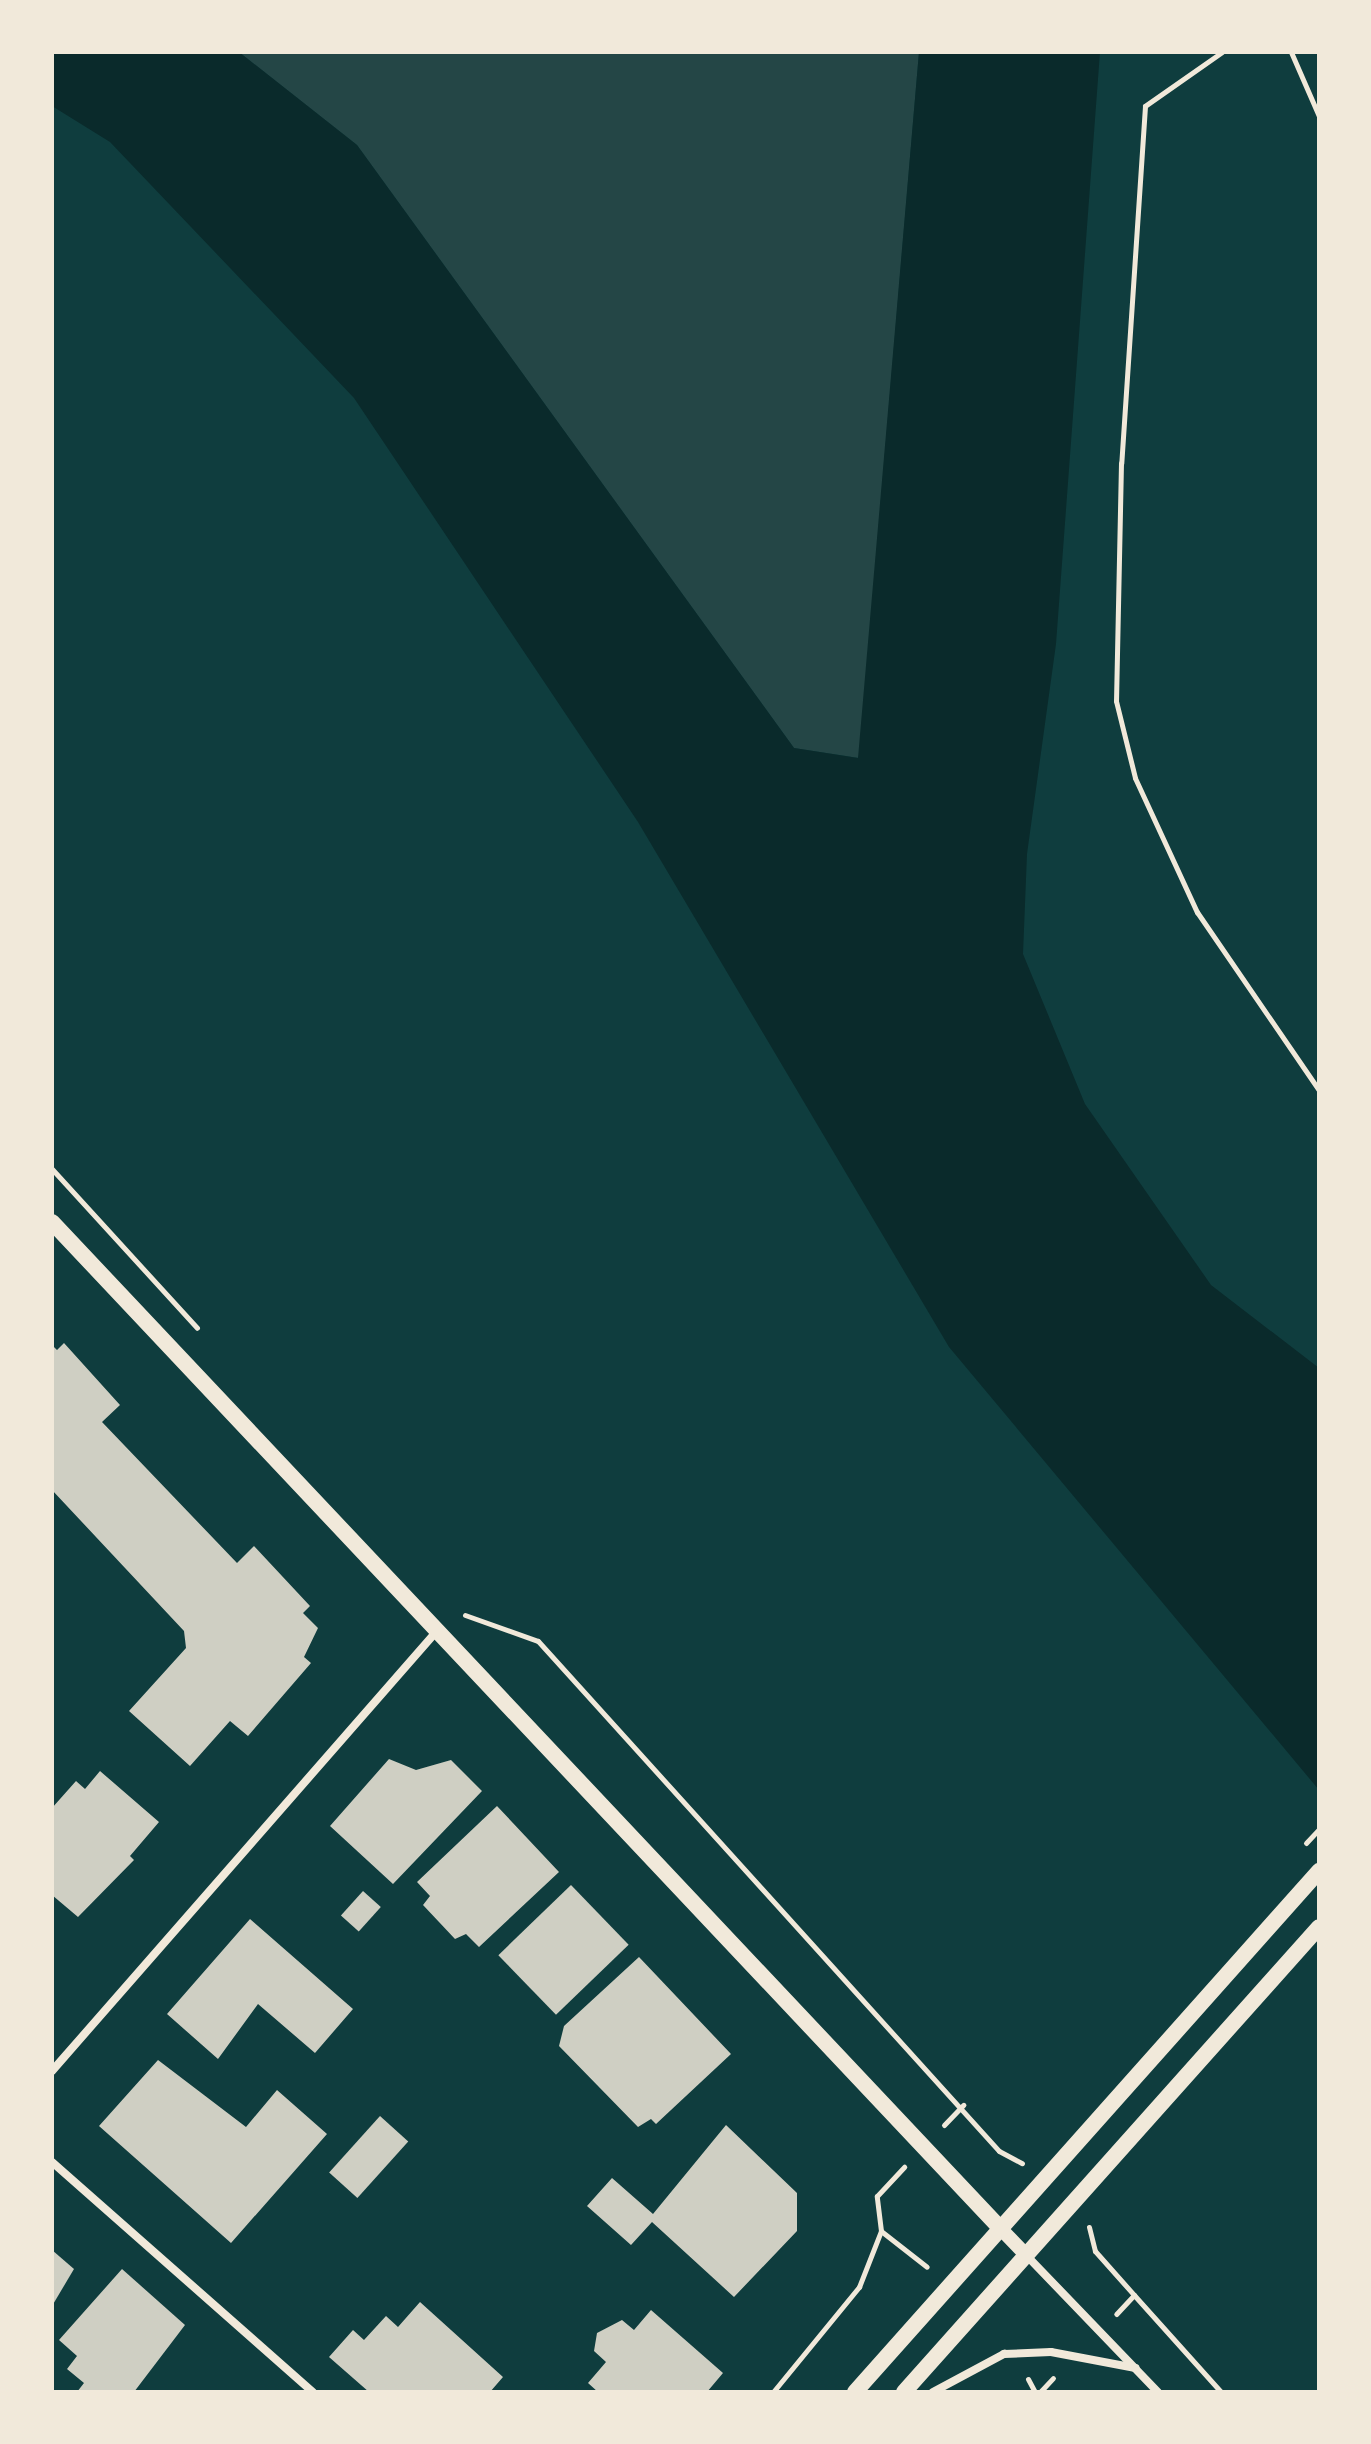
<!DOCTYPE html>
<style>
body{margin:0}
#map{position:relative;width:1371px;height:2444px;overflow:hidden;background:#0f3d3e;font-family:"IBM Plex Sans",sans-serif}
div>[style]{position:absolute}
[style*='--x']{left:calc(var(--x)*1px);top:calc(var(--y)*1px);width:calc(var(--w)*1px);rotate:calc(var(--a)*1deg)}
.green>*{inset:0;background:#244646}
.water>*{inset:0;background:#0a2a2b}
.building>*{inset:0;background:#cfcfc3;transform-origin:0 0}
.path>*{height:5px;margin:-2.5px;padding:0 2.5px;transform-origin:2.5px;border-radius:2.5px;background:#f1e9da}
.minor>*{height:8px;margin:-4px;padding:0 4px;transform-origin:4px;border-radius:4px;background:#f1e9da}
.tertiary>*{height:14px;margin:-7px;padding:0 7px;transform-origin:7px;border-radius:7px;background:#f1e9da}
.secondary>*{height:16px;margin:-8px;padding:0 8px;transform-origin:8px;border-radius:8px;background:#f1e9da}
span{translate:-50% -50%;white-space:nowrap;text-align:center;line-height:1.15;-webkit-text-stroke:8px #f1e9da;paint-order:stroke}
.frame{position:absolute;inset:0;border:54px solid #f1e9da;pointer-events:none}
</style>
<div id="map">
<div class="green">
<i style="clip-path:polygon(239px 52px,919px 52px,859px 758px,794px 748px,357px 145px)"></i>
</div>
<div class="water">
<i style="clip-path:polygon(52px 52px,239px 52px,357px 145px,794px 748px,858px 758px,919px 52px,1100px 52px,1056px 644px,1027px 854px,1023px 954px,1085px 1104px,1211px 1285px,1319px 1368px,1319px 1790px,949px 1347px,638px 822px,354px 398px,110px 142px,52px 106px)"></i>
</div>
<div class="building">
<i style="clip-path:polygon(64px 1343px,120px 1405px,102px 1422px,237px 1563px,254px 1546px,310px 1606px,303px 1613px,318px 1628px,304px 1657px,311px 1663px,248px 1736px,230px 1721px,190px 1766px,129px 1711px,186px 1648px,184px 1631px,52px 1490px,52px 1345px,57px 1350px)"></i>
<i style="clip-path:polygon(389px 1759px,416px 1770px,451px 1760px,482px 1791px,393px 1884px,330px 1826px)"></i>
<i style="clip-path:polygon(100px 1771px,159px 1822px,130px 1856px,134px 1860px,78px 1917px,52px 1895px,52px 1808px,76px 1781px,85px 1789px)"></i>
<i style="clip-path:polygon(497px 1806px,559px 1872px,479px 1947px,466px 1934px,455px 1939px,423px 1905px,430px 1896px,417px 1882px)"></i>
<i style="left:571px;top:1885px;width:83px;height:101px;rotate:46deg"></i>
<i style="left:363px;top:1891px;width:24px;height:33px;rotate:42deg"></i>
<i style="clip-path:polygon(250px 1919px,353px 2009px,315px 2053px,258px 2004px,218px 2059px,167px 2014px)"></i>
<i style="clip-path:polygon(639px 1957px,731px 2054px,656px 2124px,651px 2119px,638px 2127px,559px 2046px,564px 2026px)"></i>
<i style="clip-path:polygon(158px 2060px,246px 2127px,277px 2090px,327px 2134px,231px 2243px,99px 2126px)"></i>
<i style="left:380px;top:2116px;width:38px;height:76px;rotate:42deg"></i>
<i style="clip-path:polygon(726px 2125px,797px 2193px,797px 2231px,734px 2297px,652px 2222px,631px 2245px,587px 2206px,612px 2178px,653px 2214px)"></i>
<i style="clip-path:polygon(52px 2250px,74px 2269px,52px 2306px)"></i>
<i style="clip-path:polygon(122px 2269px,185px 2325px,134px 2392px,77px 2392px,84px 2383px,67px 2369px,77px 2356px,59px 2340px)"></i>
<i style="clip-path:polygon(420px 2302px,503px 2377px,490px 2392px,369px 2392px,329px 2357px,353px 2330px,364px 2340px,386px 2316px,398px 2327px)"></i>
<i style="clip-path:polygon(651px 2310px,723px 2373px,707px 2392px,598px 2392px,588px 2383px,606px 2362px,594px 2351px,597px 2333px,622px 2320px,634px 2330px)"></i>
</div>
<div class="path">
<i style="--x:1222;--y:52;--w:94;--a:145"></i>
<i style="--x:1145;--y:106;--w:358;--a:93.8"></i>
<i style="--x:1121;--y:463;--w:238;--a:91.2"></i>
<i style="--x:1116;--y:701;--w:79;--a:76.1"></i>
<i style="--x:1135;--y:778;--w:148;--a:65.2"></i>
<i style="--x:1197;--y:912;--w:216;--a:55.6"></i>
<i style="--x:1291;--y:52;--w:70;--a:66.4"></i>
<i style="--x:52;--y:1169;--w:215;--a:47.6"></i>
<i style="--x:465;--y:1615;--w:77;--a:19.6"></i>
<i style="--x:538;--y:1641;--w:687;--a:47.89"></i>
<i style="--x:999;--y:2151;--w:26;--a:28"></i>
<i style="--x:1306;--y:1843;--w:19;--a:-47"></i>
<i style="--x:944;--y:2125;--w:28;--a:-46"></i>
<i style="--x:1089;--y:2227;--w:25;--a:76"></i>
<i style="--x:1095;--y:2251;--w:59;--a:48.4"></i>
<i style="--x:1134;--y:2295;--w:26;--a:133"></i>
<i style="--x:881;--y:2231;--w:58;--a:38"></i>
<i style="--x:1134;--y:2295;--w:130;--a:48.1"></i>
<i style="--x:1028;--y:2379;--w:15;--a:62"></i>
<i style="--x:773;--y:2392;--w:136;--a:-50.7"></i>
<i style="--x:859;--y:2287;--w:60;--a:-68.6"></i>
<i style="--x:881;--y:2231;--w:35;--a:-97"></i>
<i style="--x:877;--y:2196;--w:40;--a:-47"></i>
<i style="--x:1040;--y:2392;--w:19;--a:-47"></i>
</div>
<div class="minor">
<i style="--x:52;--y:2071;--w:583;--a:-48.82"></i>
<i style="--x:52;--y:2162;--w:348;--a:41.4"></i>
<i style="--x:1027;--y:2256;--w:189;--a:46.1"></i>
<i style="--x:933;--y:2392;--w:81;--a:-28.2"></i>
<i style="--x:1004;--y:2354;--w:47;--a:-2.4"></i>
<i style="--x:1051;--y:2352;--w:86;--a:10.7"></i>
</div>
<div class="tertiary">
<i style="--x:1000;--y:2228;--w:39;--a:46"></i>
</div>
<div class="secondary">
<i style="--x:52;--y:1222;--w:1382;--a:46.7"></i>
<i style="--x:855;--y:2392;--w:698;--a:-48.31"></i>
<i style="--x:904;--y:2392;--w:623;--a:-48.25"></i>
</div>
<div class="frame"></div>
</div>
